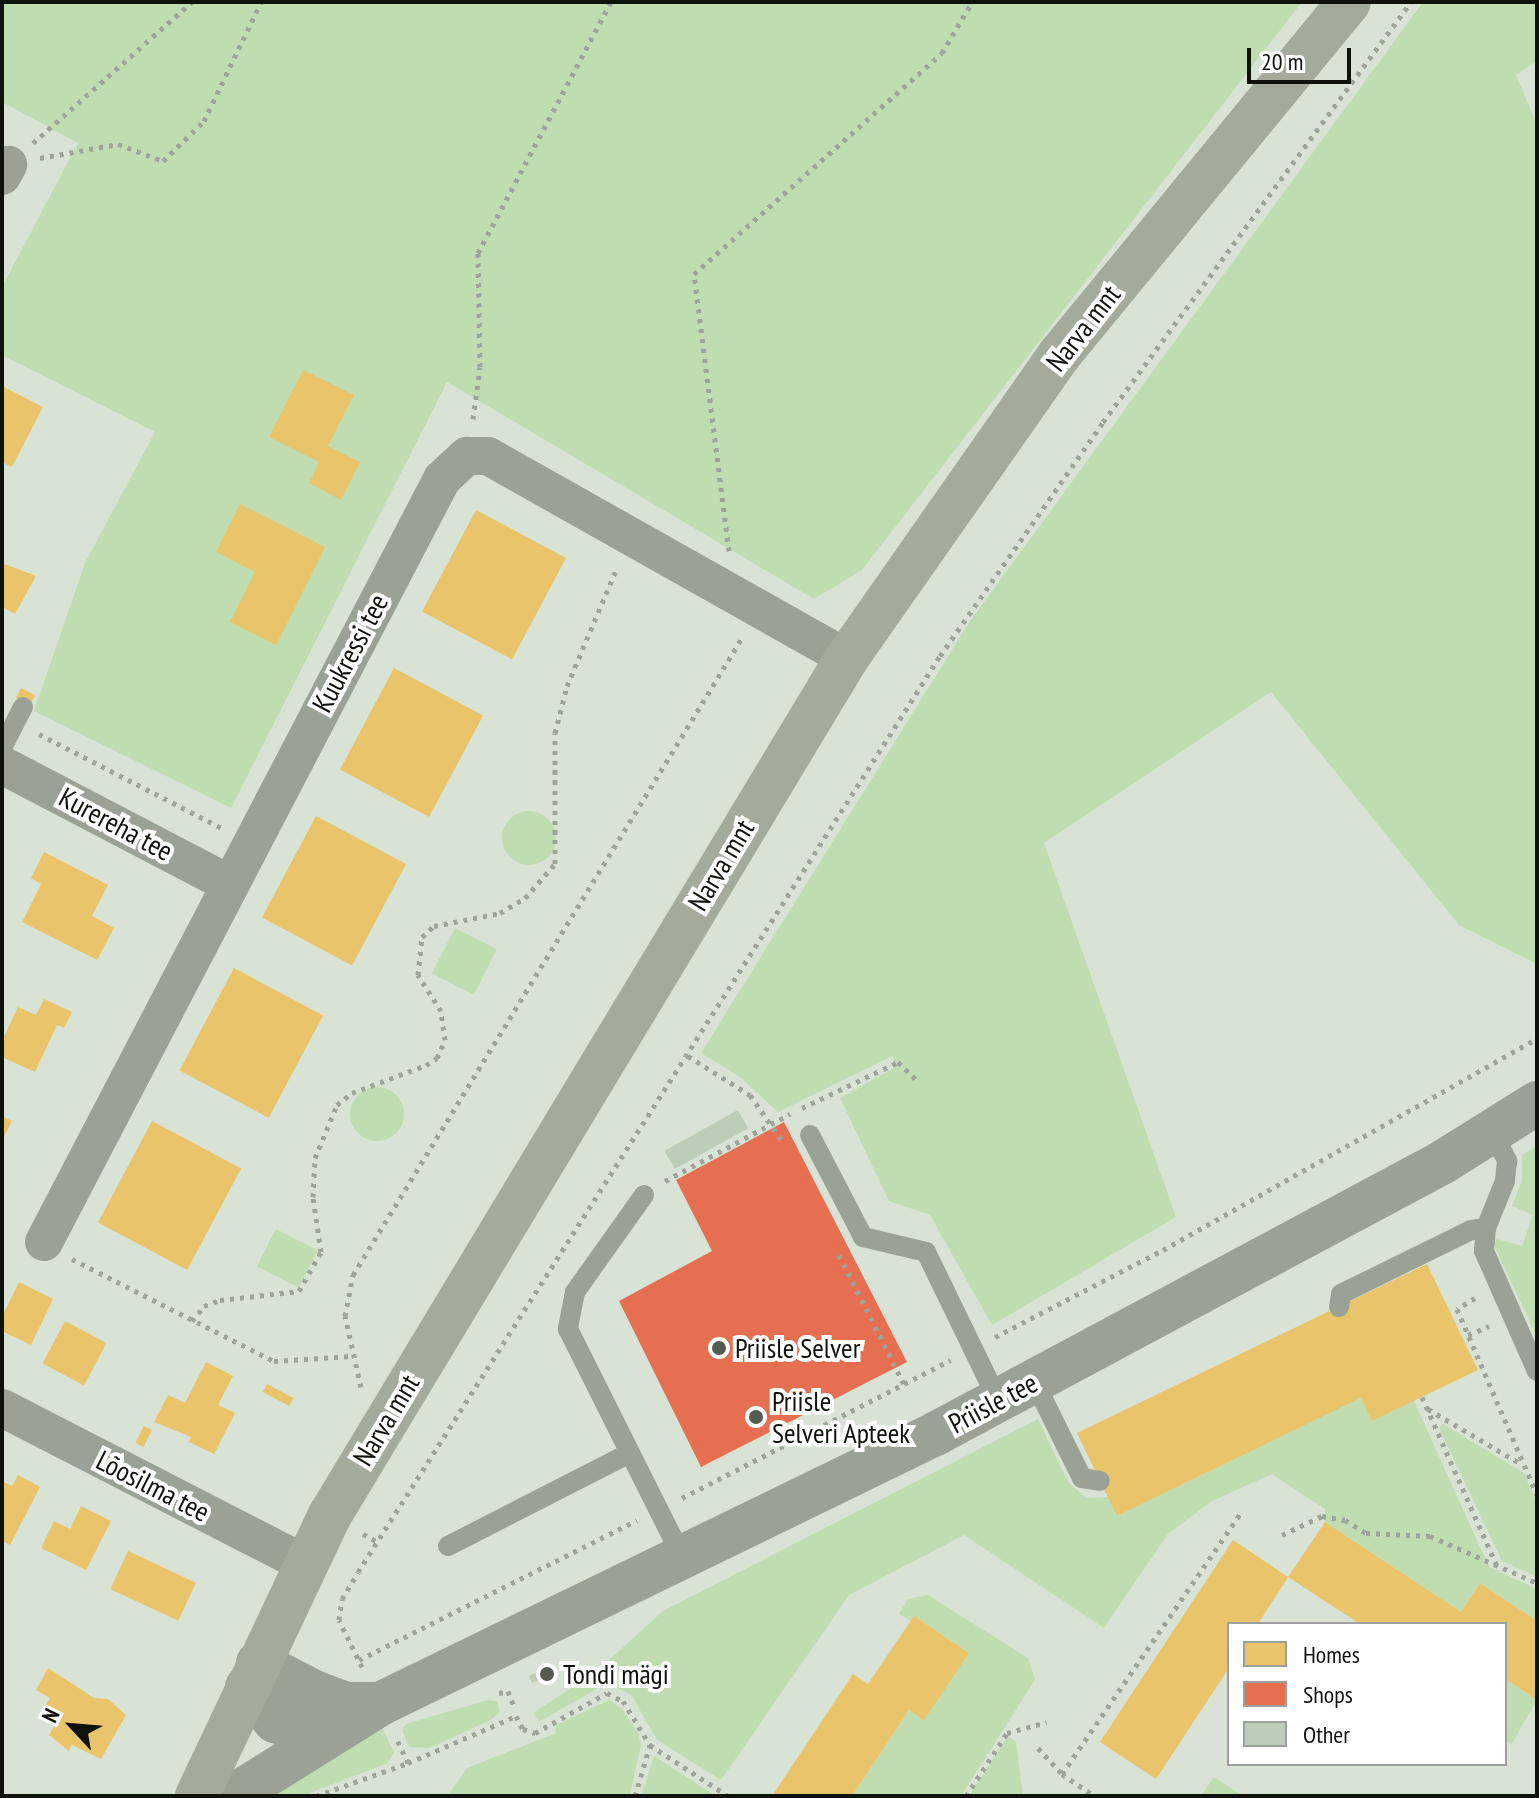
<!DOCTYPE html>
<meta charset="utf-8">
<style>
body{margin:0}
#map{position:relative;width:1539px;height:1798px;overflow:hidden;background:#d9e3d5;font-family:"PT Sans Narrow",sans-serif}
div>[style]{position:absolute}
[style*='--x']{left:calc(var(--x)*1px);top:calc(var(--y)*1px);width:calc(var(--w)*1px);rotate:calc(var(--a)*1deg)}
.green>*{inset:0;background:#c0dcb1;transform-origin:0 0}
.round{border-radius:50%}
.homes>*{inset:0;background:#e9c46a;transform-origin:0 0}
.shops>*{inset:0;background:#e76f51}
.building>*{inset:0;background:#becdb7;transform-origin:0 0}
.path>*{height:5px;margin-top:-2.5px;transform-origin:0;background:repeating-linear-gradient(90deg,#9da49a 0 4px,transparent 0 10px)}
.service>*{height:20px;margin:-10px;padding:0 10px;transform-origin:10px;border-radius:10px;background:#99a295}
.minor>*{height:38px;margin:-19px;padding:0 19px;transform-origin:19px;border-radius:19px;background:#99a295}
.tertiary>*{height:44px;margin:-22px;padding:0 22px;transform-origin:22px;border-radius:22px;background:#99a295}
.secondary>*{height:44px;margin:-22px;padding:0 22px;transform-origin:22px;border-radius:22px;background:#a2ab9c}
.dots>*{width:22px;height:22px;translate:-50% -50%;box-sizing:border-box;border:4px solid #fff;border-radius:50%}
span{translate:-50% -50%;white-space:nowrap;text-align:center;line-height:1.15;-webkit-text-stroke:8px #fff;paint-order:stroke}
.street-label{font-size:28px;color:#0d120a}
.poi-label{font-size:28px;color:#0d120a}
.left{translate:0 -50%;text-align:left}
.frame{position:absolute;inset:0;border:4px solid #0d120a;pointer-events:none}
.legend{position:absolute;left:1227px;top:1622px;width:280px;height:144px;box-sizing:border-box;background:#fff;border:2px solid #9ea09d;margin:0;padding:10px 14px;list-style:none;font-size:24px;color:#0d120a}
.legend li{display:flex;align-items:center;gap:16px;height:40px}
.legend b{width:40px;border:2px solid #9ea09d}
.north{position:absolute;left:32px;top:1686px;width:80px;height:80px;-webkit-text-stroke:6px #fff;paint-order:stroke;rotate:296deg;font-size:22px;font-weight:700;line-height:32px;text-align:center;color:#0d120a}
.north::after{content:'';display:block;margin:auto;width:28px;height:36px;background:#0d120a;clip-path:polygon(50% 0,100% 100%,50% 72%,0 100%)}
.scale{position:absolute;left:1247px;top:48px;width:104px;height:36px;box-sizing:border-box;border:4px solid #0d120a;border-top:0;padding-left:10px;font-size:24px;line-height:28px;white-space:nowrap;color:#0d120a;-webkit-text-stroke:6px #fff;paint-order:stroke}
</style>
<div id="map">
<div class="green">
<i style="clip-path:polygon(2px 2px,1302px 2px,862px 570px,814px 599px,447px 382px,231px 808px,34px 711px,85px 563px,155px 432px,2px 355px,2px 287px,78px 143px,2px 102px)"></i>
<i style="clip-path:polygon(1423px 2px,1537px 2px,1537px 61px,1516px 75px,1537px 125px,1537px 964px,1459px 925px,1271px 692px,1044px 843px,1176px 1217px,992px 1325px,930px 1215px,889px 1201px,840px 1098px,896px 1067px,892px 1056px,778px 1112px,740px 1077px,701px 1053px,970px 621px)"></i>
<i class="round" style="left:502px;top:811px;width:54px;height:54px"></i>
<i style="left:455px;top:928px;width:47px;height:51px;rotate:27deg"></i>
<i class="round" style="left:350px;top:1087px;width:54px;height:54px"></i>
<i style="clip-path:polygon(1537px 1146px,1537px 1337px,1493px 1243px,1497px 1239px,1522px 1246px,1533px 1215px,1512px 1206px,1522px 1181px,1522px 1155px)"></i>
<i style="left:276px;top:1229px;width:47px;height:42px;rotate:27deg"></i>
<i style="clip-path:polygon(1361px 1398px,1414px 1401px,1489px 1567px,1537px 1589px,1537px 1621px,1480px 1583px,1461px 1612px,1325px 1522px,1325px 1509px,1272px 1474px,1212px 1501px,1168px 1534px,1104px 1628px,964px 1535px,849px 1595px,721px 1780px,657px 1740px,632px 1696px,616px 1687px,600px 1687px,539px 1722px,533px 1713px,598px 1670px,663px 1611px,1038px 1419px,1068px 1482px,1086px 1498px,1108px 1497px,1117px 1516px)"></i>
<i style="clip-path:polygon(1443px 1424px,1524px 1473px,1537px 1503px,1537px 1577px,1502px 1561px,1439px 1428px)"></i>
<i style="clip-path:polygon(928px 1595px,1028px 1658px,1035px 1680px,961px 1796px,852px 1796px,909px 1710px,969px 1653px,914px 1616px,911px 1621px,899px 1614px,908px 1599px)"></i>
<i style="clip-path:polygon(1505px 1679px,1537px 1700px,1511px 1745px,1505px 1741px)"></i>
<i style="clip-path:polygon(488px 1700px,497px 1701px,500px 1712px,491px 1720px,429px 1748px,409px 1747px,402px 1730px,406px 1724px)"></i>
<i style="clip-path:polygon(609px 1700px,622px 1709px,638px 1733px,641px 1745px,630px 1796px,447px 1796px,467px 1768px,556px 1733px,556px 1725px)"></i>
<i style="clip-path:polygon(381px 1726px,394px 1752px,388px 1763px,302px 1796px,253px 1796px)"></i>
<i style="clip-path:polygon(1008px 1736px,1016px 1742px,1023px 1796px,969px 1796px)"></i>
<i style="clip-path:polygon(654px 1756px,711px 1793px,713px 1796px,641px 1796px)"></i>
<i style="clip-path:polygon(1214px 1777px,1243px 1796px,1201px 1796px)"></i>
</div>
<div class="homes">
<i style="clip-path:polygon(303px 370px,354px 395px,328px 446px,360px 462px,341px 500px,309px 483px,319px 462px,269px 437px)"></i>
<i style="clip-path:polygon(2px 386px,43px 407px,12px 467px,2px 462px)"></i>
<i style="clip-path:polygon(240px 504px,325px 547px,276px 645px,230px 622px,255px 572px,216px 552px)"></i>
<i style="left:476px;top:510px;width:102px;height:115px;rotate:28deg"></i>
<i style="clip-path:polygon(2px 563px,36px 576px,15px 614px,2px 607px)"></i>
<i style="left:394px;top:668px;width:101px;height:115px;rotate:28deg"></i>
<i style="left:21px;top:688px;width:16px;height:11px;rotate:27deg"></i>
<i style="left:316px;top:816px;width:102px;height:115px;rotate:28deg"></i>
<i style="clip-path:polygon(44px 852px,108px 885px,92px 916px,114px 928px,97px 960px,22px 922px,41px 884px,31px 878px)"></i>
<i style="left:234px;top:968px;width:101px;height:116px;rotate:28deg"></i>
<i style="clip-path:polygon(44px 999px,72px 1012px,64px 1028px,57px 1025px,35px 1072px,2px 1057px,2px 1041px,18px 1007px,36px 1015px)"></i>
<i style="clip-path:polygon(2px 1116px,12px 1121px,2px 1141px)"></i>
<i style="left:152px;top:1121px;width:101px;height:115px;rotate:28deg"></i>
<i style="clip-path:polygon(1427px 1264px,1478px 1370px,1372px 1421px,1361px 1398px,1117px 1516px,1077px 1433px)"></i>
<i style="clip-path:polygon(19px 1282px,53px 1299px,31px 1345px,2px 1331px,2px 1317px)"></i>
<i style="left:65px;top:1321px;width:47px;height:48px;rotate:28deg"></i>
<i style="clip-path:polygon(206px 1362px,233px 1376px,218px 1405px,235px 1413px,214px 1454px,189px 1442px,191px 1437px,154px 1422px,168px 1395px,185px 1403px)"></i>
<i style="left:267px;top:1384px;width:30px;height:9px;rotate:28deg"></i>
<i style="left:144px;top:1426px;width:9px;height:19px;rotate:27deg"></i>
<i style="clip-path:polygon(18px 1475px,40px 1487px,10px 1545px,2px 1541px,2px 1481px,12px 1486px)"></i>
<i style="clip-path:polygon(81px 1506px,111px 1521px,86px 1570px,41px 1548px,54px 1521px,70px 1529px)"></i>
<i style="clip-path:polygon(1325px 1522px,1461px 1612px,1480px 1583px,1537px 1621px,1537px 1700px,1505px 1679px,1505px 1624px,1360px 1624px,1288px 1577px)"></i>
<i style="clip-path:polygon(1233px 1540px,1288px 1577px,1258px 1624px,1229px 1624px,1229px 1668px,1156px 1779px,1100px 1742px)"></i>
<i style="left:128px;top:1551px;width:75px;height:42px;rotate:25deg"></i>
<i style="clip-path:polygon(914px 1616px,969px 1653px,924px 1720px,909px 1710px,852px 1796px,772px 1796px,853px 1674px,868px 1684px)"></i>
<i style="clip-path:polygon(48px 1668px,94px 1698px,108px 1699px,126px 1715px,101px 1759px,72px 1745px,69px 1751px,49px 1735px,59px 1717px,43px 1709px,50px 1698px,36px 1690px)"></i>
</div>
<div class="shops">
<i style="clip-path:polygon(784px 1122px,907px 1362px,701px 1467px,619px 1301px,712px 1251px,676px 1180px)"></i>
</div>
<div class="building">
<i style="left:738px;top:1110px;width:21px;height:84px;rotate:61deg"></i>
<i style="left:550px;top:1667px;width:8px;height:23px;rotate:67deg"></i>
</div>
<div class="path">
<i style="--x:33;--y:143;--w:213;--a:-41.6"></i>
<i style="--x:40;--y:158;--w:79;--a:-10.2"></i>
<i style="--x:118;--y:144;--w:48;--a:20.7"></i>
<i style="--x:163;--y:161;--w:57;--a:-44.3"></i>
<i style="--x:204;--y:121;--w:132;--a:-64.4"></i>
<i style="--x:473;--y:419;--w:52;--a:-82.3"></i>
<i style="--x:480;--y:367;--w:114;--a:-91"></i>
<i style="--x:478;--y:253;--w:284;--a:-62.1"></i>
<i style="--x:729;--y:551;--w:279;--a:-97.2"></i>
<i style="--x:694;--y:274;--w:332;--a:-41.7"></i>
<i style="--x:942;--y:53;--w:59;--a:-59.5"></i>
<i style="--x:39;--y:734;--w:206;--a:27.2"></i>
<i style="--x:688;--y:1056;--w:73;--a:32.2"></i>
<i style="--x:750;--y:1095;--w:57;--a:54.9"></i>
<i style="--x:802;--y:1108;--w:106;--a:-25.6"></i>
<i style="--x:898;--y:1062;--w:28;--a:44"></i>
<i style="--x:665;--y:1181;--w:142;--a:-28.2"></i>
<i style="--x:839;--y:1255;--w:144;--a:63.3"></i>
<i style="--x:72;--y:1259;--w:226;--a:26.8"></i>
<i style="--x:274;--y:1361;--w:77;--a:-3.7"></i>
<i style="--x:1475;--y:1298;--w:21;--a:149"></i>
<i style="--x:1457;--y:1309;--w:202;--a:66.7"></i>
<i style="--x:192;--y:1321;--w:19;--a:-51"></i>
<i style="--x:204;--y:1306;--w:17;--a:-21"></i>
<i style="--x:220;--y:1300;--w:80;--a:-6.5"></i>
<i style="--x:299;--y:1291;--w:45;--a:-60.6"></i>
<i style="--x:321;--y:1252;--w:56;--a:-98.3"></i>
<i style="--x:313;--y:1197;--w:39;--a:-87"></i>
<i style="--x:315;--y:1158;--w:57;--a:-67.5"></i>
<i style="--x:337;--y:1105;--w:19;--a:-39"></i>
<i style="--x:352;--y:1093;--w:79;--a:-20.7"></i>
<i style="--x:426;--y:1065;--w:13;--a:-32"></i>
<i style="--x:437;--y:1058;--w:20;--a:-66"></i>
<i style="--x:445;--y:1040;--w:29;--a:-98"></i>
<i style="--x:441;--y:1011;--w:43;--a:-122.6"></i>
<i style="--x:418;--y:975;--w:38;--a:-84"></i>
<i style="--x:422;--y:937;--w:16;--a:-43"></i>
<i style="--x:434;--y:926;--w:67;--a:-11.1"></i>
<i style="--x:500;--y:913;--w:29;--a:-31"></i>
<i style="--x:525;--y:898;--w:45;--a:-48.6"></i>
<i style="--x:555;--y:864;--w:131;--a:-90"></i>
<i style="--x:555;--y:733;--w:49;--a:-75.7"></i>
<i style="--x:567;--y:686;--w:126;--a:-67.1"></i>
<i style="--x:1468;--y:1335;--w:23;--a:-23"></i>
<i style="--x:995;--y:1337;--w:189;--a:-27.4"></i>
<i style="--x:1163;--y:1250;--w:430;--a:-29.5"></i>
<i style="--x:361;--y:1387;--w:73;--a:-102.7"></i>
<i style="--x:345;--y:1316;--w:42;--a:-79"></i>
<i style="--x:353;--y:1275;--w:746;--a:-58.59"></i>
<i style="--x:1422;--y:1397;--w:183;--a:66.1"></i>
<i style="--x:1428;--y:1409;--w:110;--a:30.5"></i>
<i style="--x:682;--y:1498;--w:302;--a:-27.2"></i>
<i style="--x:363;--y:1534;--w:17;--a:28"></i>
<i style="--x:1282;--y:1535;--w:44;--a:-25.4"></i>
<i style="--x:1322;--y:1516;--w:23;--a:10"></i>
<i style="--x:1345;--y:1520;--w:25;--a:32"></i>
<i style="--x:1366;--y:1533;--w:64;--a:2.7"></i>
<i style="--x:1430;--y:1536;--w:117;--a:23.7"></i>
<i style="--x:359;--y:1660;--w:311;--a:-26.7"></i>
<i style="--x:362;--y:1667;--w:52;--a:-116.1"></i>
<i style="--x:339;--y:1620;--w:21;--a:-82"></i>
<i style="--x:342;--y:1599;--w:31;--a:-59"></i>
<i style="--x:358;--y:1572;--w:1085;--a:-57.57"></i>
<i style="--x:940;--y:656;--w:285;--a:-55.1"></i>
<i style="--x:1103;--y:422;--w:521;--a:-53.75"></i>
<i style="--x:499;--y:1693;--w:9;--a:-13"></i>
<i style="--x:508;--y:1691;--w:17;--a:69"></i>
<i style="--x:1038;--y:1748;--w:35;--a:47"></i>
<i style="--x:1062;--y:1774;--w:40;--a:34"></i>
<i style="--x:408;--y:1763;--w:118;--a:-23.5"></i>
<i style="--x:516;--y:1716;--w:15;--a:62"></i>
<i style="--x:523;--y:1729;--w:13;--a:18"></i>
<i style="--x:535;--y:1733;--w:82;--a:-29.1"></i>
<i style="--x:607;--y:1693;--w:18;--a:27"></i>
<i style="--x:623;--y:1701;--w:52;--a:58.5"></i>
<i style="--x:650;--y:1745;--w:93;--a:33.2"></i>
<i style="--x:1062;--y:1774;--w:316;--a:-55.6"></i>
<i style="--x:316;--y:1796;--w:98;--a:-19.7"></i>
<i style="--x:408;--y:1763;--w:29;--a:-115"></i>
<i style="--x:635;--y:1796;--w:53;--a:-73.6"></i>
<i style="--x:966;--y:1796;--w:75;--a:-56.9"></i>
<i style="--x:1007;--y:1733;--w:41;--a:-15.4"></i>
</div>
<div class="service">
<i style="--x:2;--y:748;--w:46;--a:-62.9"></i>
<i style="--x:1492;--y:1131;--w:34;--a:63"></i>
<i style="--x:1507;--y:1161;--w:20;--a:96"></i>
<i style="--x:1505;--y:1181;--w:51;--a:112"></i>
<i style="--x:1486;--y:1228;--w:23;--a:95"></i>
<i style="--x:1484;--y:1251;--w:131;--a:66.2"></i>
<i style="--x:810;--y:1135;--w:115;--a:62.5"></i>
<i style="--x:863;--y:1237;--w:65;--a:13.4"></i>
<i style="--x:926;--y:1252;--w:165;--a:64.1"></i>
<i style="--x:644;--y:1195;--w:119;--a:125.4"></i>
<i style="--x:575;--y:1292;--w:38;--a:101"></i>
<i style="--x:568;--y:1329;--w:255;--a:63.4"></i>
<i style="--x:1339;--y:1307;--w:13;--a:-81"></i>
<i style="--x:1341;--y:1294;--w:145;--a:-26.2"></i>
<i style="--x:1471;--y:1230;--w:15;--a:-8"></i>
<i style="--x:1034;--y:1381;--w:108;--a:63.7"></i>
<i style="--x:1082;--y:1478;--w:18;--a:9"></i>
<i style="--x:448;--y:1546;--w:202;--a:-27.1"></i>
</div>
<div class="minor">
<i style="--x:2;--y:176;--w:13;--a:-61"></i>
<i style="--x:2;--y:765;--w:257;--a:27.6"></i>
<i style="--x:44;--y:1242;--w:861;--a:-62.45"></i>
<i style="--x:442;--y:479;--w:34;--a:-43"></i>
<i style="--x:467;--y:456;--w:21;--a:0"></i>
<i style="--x:488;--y:456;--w:412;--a:29.4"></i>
<i style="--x:2;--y:1408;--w:341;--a:27.2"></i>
</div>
<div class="tertiary">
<i style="--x:258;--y:1663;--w:65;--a:27.3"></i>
<i style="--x:316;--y:1693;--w:33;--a:20"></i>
<i style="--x:347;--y:1704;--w:33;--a:0"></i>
<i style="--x:380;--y:1704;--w:619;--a:-25.94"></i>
<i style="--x:937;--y:1433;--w:574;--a:-28.17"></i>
<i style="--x:1443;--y:1162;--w:111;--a:-32.1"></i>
<i style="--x:247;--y:1687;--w:44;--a:50.5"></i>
<i style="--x:275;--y:1721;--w:51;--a:17"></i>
<i style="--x:233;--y:1796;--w:173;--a:-32"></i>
</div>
<div class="secondary">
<i style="--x:197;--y:1796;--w:311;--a:-64.7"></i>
<i style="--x:330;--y:1515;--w:1001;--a:-58.9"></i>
<i style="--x:847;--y:658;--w:371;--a:-55"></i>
<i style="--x:1060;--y:354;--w:455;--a:-50.6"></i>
</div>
<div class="dots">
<i style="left:719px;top:1348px;background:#545b51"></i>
<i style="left:756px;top:1417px;background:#545b51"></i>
<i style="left:547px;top:1674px;background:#545b51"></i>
</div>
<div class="street-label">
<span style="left:1083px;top:328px;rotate:-52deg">Narva mnt</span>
<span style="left:350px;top:653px;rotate:-62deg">Kuukressi tee</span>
<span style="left:116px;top:824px;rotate:28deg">Kurereha tee</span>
<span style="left:721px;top:865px;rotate:-59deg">Narva mnt</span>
<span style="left:993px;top:1403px;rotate:-28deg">Priisle tee</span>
<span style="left:386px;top:1420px;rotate:-59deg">Narva mnt</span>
<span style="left:153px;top:1486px;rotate:27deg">Lõosilma tee</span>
</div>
<div class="poi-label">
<span class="left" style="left:735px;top:1348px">Priisle Selver</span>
<span class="left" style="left:772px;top:1417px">Priisle<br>Selveri Apteek</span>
<span class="left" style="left:563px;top:1674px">Tondi mägi</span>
</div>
<div class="frame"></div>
<ul class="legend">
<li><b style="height:22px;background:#e9c46a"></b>Homes</li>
<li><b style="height:22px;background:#e76f51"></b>Shops</li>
<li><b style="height:22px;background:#becdb7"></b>Other</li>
</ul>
<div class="north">N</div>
<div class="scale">20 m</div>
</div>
